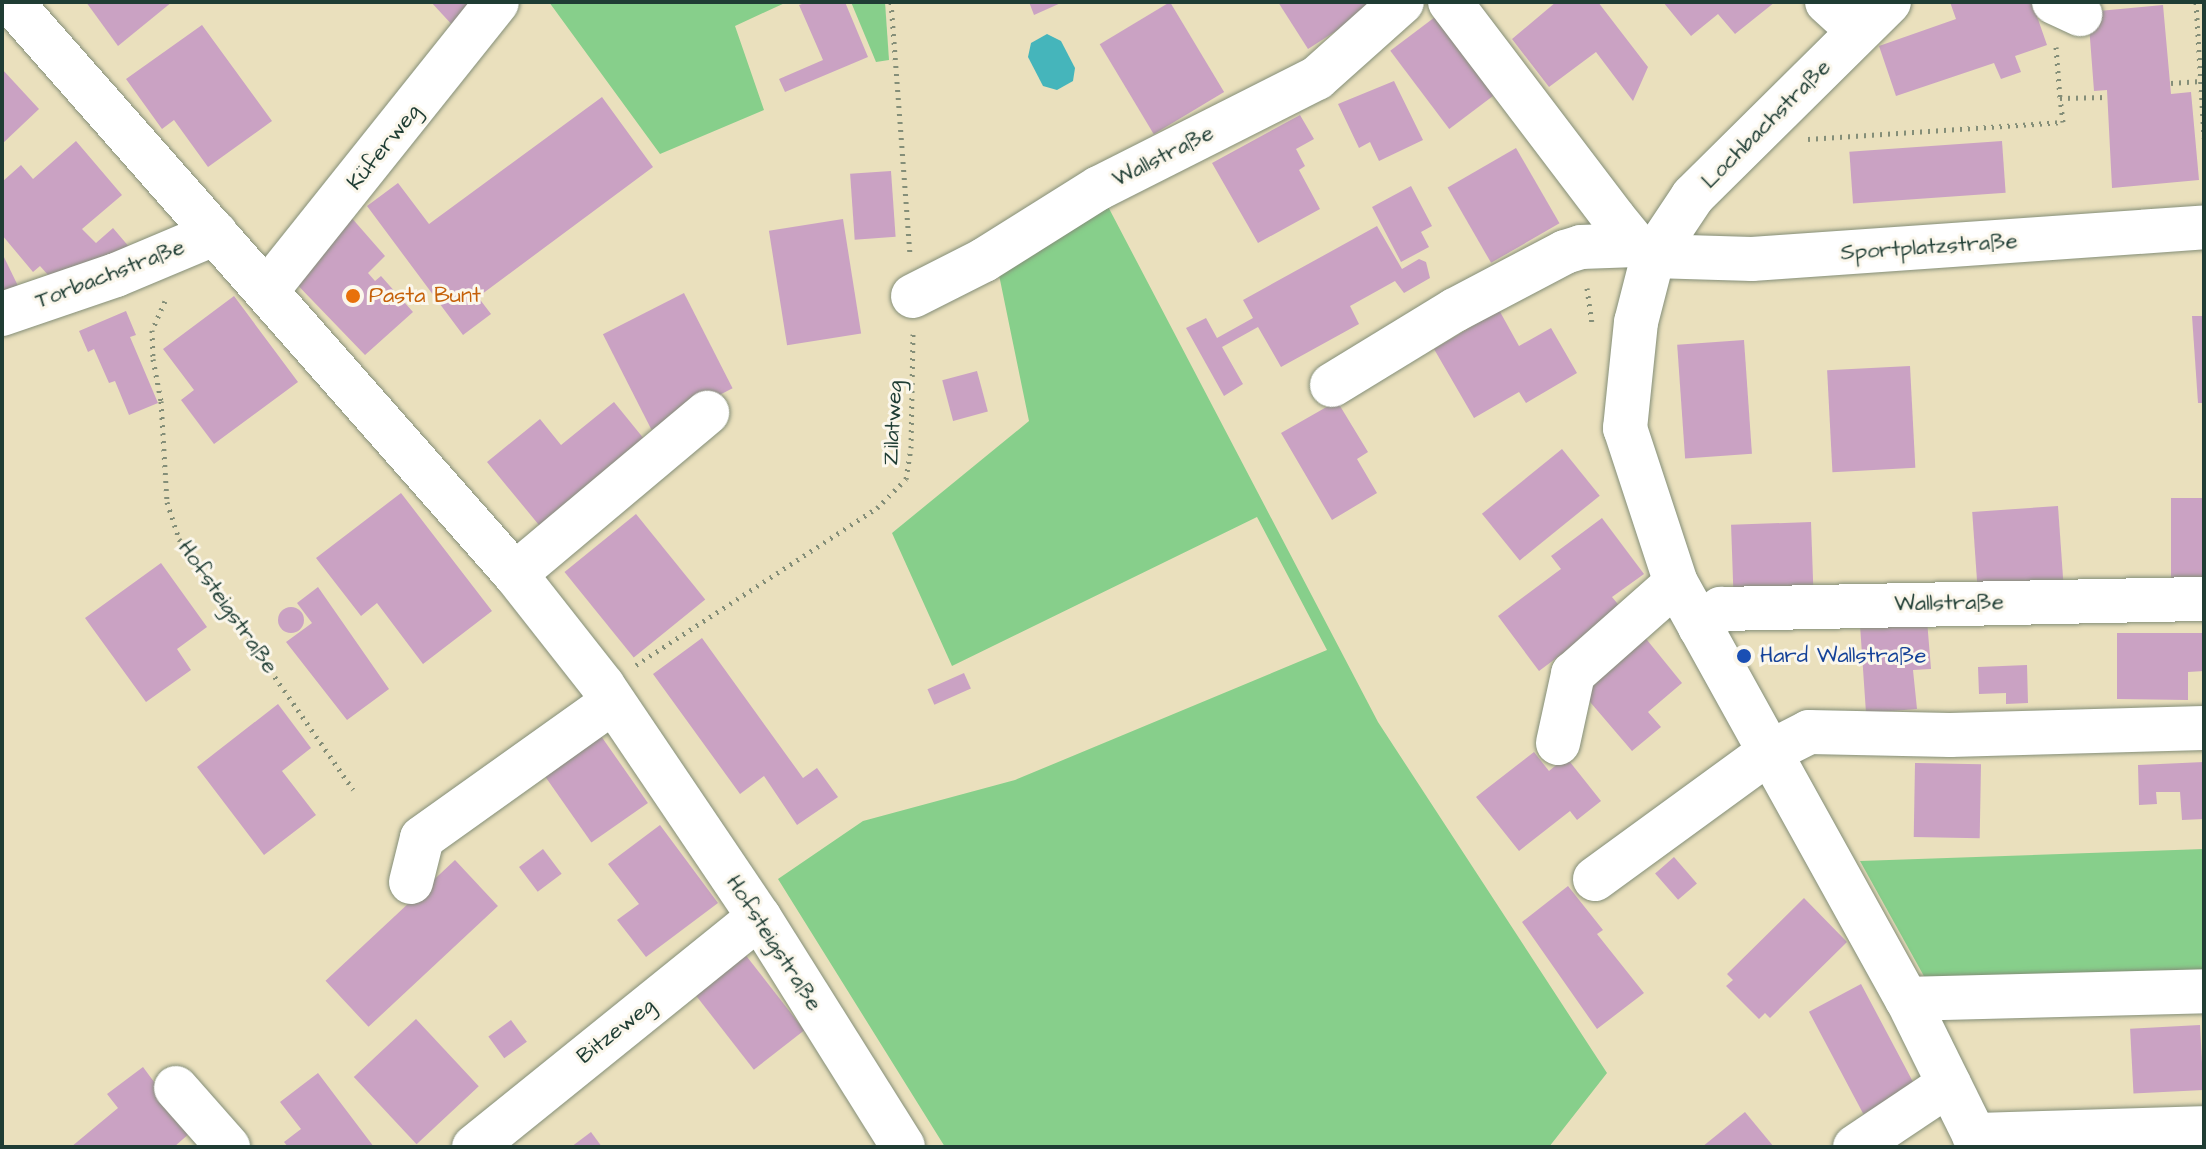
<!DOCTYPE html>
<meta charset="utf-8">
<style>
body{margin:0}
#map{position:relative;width:2206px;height:1149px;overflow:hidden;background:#eae0bd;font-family:"Architects Daughter",sans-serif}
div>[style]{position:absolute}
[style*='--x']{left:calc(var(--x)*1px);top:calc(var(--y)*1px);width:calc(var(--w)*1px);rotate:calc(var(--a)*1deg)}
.green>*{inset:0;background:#87cf8b}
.water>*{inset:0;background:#45b5bb}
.building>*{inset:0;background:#caa2c3;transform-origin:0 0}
.round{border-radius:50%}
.path>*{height:5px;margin-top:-2.5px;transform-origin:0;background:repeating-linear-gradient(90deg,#848e78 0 2px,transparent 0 8px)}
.roads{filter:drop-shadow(0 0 2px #848e78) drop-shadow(0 0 2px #848e78)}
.minor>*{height:44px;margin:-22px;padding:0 22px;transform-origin:22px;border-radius:22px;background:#fff}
.major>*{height:44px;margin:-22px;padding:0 22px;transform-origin:22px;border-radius:22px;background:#fff}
.dots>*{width:22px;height:22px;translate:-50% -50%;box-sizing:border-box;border:4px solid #fbf7ec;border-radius:50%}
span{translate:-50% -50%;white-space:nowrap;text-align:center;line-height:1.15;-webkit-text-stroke:6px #fbf7ec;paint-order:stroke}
.street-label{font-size:22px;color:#1f3d34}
.food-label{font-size:22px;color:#c56008}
.left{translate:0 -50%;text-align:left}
.transit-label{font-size:22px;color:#164399}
.frame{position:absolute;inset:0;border:4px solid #1f3d34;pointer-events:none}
</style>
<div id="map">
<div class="green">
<i style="clip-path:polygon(549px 2px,787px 2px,735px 26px,764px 110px,660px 154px)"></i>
<i style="clip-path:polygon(851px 2px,885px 2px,889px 60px,876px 62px)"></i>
<i style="clip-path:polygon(1103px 197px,1378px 722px,1607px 1073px,1549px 1147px,945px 1147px,778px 879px,863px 821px,1015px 780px,1327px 650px,1257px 517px,952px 666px,892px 533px,1029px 421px,998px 270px)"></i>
<i style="clip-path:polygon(2204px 849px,2204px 978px,1930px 987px,1860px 861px)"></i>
</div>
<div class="water">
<i style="clip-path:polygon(1047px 34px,1061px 41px,1075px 68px,1073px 81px,1057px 90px,1043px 86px,1028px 57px,1031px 43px)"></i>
</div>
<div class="building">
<i style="clip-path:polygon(86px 2px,172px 2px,118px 46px)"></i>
<i style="clip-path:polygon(431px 2px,483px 2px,455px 28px)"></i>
<i style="clip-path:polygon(808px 2px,845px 2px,868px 57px,785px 92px,779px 79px,823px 60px,799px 5px)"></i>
<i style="clip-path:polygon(1029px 2px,1063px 2px,1034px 15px)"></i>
<i style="left:1170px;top:2px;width:105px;height:82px;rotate:59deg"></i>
<i style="clip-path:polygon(1278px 2px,1381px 2px,1308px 49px)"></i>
<i style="clip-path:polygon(1556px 2px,1598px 2px,1648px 67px,1633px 101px,1596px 52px,1549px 87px,1512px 39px)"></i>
<i style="clip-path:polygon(1663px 2px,1775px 2px,1735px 34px,1718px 14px,1691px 36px)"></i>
<i style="clip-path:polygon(1950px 2px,2032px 2px,2047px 45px,2015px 56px,2021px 72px,2001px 79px,1994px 63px,1896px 96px,1879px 46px,1956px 19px)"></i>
<i style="clip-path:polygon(2163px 5px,2171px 94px,2191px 92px,2199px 180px,2112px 188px,2107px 90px,2094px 91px,2088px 12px)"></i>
<i style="left:1435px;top:17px;width:98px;height:56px;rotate:53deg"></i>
<i style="clip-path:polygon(202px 25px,272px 121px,208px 167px,174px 120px,162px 129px,126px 79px)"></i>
<i style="clip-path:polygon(2px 69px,39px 109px,2px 144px)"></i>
<i style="clip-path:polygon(1394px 81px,1423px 140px,1379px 161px,1370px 142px,1359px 148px,1338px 104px)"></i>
<i style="clip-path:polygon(602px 97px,653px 167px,478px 297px,491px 314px,463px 335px,367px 206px,398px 183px,429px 224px)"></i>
<i style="clip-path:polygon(1300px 115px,1314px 139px,1296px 149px,1305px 166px,1299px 170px,1320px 209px,1258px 243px,1212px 163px)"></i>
<i style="clip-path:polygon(76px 141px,122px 195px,82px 229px,96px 243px,113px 228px,136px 255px,58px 286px,40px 266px,33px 272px,2px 235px,2px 182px,21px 165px,33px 179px)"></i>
<i style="left:2002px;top:141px;width:52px;height:153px;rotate:86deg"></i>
<i style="left:1516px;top:148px;width:87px;height:79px;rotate:60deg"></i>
<i style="left:891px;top:171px;width:66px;height:41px;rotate:86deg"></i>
<i style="clip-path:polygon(1411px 186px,1432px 226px,1421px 232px,1429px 247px,1401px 262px,1372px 207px)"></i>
<i style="clip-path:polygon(350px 216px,385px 256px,368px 273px,375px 281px,381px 276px,413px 312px,365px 355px,286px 273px)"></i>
<i style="left:843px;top:219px;width:116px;height:75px;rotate:81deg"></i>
<i style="clip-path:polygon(1377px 226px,1402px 269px,1419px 259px,1426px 262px,1430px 278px,1404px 293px,1395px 281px,1350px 306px,1359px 324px,1281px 367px,1258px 327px,1222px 347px,1243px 384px,1224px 396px,1186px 328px,1206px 318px,1217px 338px,1253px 318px,1243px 300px)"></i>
<i style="clip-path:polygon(2px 253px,20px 290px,2px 299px)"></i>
<i style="left:684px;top:293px;width:107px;height:91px;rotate:63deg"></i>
<i style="clip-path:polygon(234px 296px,298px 382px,214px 444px,181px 400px,194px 390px,163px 349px)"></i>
<i style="clip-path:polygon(1499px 310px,1519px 346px,1551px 328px,1577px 373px,1526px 403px,1519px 392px,1474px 418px,1434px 349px)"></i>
<i style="clip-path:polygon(126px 311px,136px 335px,130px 337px,158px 403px,129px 415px,115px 381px,109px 383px,94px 349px,88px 352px,79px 331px)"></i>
<i style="clip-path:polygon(2192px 316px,2204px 316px,2204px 403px,2198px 403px)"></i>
<i style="left:1744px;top:340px;width:114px;height:67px;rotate:86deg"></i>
<i style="left:1910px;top:366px;width:102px;height:83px;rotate:87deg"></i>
<i style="left:977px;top:371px;width:42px;height:36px;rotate:75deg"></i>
<i style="clip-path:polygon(1337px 401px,1368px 452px,1357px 459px,1377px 493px,1332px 520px,1281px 433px)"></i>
<i style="clip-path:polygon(614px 402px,653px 450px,548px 536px,487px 462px,540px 419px,561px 445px)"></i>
<i style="left:1562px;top:449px;width:60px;height:103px;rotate:51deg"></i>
<i style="clip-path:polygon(401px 493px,492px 611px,423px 664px,377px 603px,361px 616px,316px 558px)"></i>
<i style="left:2204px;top:498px;width:86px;height:33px;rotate:90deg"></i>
<i style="left:2058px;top:506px;width:80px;height:86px;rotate:86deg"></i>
<i style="left:636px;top:514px;width:110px;height:92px;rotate:51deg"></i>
<i style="clip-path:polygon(1602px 518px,1644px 574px,1612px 597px,1622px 609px,1539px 671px,1498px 616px,1561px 569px,1551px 556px)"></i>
<i style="left:1811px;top:522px;width:69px;height:80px;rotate:88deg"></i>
<i style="clip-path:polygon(161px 563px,207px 627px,177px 649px,191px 670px,146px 702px,85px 618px)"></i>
<i style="clip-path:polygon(318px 587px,389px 689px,347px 720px,286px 642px,312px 623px,297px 603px)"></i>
<i class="round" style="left:278px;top:607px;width:26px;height:26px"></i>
<i style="clip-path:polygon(1927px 620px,1931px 669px,1913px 670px,1917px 709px,1866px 713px,1860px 625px)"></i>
<i style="clip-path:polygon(2117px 633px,2204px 633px,2204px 671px,2188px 672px,2188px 700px,2117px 699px)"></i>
<i style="clip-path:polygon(1643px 635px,1682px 683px,1648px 712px,1661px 727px,1632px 751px,1579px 689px)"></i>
<i style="clip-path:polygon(702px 638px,803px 778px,817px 768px,838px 797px,797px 825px,764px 776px,740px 794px,653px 674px)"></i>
<i style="clip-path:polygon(2027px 665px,2028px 703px,2006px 704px,2006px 693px,1979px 694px,1978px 667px)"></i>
<i style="left:964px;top:673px;width:17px;height:40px;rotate:66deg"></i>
<i style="clip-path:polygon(278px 704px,311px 748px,282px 771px,316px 815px,264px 855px,197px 767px)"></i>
<i style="left:594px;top:726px;width:94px;height:69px;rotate:55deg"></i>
<i style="clip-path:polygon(1534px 752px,1549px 771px,1566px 757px,1601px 801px,1577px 820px,1570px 811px,1519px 851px,1476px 797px)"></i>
<i style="clip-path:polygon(2204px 762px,2204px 819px,2182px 820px,2180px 792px,2156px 792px,2157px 804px,2139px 805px,2138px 765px)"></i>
<i style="left:1915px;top:763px;width:66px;height:74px;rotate:1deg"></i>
<i style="clip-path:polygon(660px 825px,718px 903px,646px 957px,617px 920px,639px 904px,608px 864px)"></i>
<i style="left:543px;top:849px;width:31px;height:30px;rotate:53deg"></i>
<i style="left:1674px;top:857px;width:35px;height:25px;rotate:49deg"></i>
<i style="left:455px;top:860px;width:63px;height:177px;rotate:47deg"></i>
<i style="clip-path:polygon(1568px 886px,1603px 930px,1597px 934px,1644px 993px,1597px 1029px,1522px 922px)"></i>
<i style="clip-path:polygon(1804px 898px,1847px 942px,1770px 1018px,1765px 1013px,1759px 1019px,1726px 986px,1733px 980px,1727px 974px)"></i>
<i style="left:744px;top:953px;width:98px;height:64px;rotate:52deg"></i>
<i style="left:1861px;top:984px;width:116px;height:59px;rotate:62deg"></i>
<i style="left:416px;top:1019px;width:92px;height:85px;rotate:47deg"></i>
<i style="left:511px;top:1020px;width:27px;height:28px;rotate:54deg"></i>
<i style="left:2200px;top:1025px;width:65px;height:70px;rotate:87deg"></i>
<i style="clip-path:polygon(143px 1067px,191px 1132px,174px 1147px,71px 1147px,118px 1108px,107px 1094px)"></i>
<i style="clip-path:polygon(318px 1073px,374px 1147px,288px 1147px,284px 1142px,301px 1129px,280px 1102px)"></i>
<i style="clip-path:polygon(1745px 1112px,1774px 1147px,1702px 1147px)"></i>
<i style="clip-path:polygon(591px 1132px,602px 1147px,571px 1147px)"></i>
</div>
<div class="path">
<i style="--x:891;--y:2;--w:251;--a:85.7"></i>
<i style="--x:2196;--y:2;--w:136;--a:86.6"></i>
<i style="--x:2056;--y:47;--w:51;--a:85.5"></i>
<i style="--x:2060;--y:98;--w:48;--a:-1.2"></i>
<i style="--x:2171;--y:83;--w:30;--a:-4"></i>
<i style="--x:1808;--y:139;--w:256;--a:-3.8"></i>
<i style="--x:2063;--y:122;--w:24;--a:-97"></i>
<i style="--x:1587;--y:288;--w:34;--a:82"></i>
<i style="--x:165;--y:301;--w:32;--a:114"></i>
<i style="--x:152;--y:330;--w:29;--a:88"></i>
<i style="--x:153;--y:359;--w:43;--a:79.2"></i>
<i style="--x:161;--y:401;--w:101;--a:86.6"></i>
<i style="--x:167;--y:502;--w:39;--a:72"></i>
<i style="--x:179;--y:539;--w:305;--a:55.2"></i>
<i style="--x:636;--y:665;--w:288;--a:-33.1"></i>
<i style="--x:877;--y:508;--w:41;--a:-45"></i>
<i style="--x:906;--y:479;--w:31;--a:-81"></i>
<i style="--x:911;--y:448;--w:114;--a:-89"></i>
</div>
<div class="roads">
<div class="minor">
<i style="--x:1450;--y:2;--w:271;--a:52.8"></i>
<i style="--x:1614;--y:218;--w:35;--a:51"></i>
<i style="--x:1636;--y:245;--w:20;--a:33"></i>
<i style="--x:1653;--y:256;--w:99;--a:1.7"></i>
<i style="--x:1752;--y:259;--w:453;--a:-4"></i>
<i style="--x:1827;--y:2;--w:43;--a:42.2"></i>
<i style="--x:1889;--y:2;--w:276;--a:135.3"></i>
<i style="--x:1693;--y:196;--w:72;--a:123.7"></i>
<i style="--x:1653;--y:256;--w:68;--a:104.4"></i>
<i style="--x:1636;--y:322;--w:107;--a:95.9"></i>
<i style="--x:1625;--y:428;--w:163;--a:71.8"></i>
<i style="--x:1676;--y:583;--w:476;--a:61"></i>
<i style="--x:1907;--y:999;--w:165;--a:63.7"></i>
<i style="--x:2054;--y:2;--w:29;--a:25"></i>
<i style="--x:268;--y:289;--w:367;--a:-51.4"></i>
<i style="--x:913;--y:296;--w:80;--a:-26.9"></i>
<i style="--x:984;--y:260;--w:136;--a:-32.1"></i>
<i style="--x:1099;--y:188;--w:244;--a:-26.8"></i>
<i style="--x:1317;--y:78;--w:114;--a:-41.8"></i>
<i style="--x:2;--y:314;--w:120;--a:-18.9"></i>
<i style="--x:116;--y:275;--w:108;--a:-22.8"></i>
<i style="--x:1332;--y:385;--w:144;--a:-31.4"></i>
<i style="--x:1455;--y:310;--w:124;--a:-27.8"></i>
<i style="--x:1565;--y:252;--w:17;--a:-17"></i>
<i style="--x:1581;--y:247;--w:55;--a:-2.1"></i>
<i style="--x:515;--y:574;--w:251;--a:-40"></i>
<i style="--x:1700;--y:627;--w:28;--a:-41"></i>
<i style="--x:1721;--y:609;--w:483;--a:-1.2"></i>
<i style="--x:1558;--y:743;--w:71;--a:-77.7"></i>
<i style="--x:1573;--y:674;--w:137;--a:-41.5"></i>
<i style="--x:1595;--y:879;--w:214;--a:-36.1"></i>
<i style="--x:1768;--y:753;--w:46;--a:-27.1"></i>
<i style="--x:1809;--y:732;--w:141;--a:1.2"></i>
<i style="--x:1950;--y:735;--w:254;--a:-1.6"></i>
<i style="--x:411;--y:882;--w:45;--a:-76"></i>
<i style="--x:422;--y:838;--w:234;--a:-35.5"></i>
<i style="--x:1907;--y:999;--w:297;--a:-1.5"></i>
<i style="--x:176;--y:1088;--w:79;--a:48.6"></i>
<i style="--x:1974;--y:1135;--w:230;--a:-1.7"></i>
<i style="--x:474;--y:1147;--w:366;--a:-38.9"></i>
<i style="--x:1855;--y:1147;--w:113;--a:-33.8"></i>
</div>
<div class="major">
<i style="--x:11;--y:2;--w:762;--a:48.62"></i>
<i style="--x:515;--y:574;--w:142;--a:51.8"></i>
<i style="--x:603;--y:686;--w:279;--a:56"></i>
<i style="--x:759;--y:917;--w:271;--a:57.9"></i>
</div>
</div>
<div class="dots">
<i style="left:353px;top:296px;background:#e8710a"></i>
<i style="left:1744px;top:656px;background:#1a4fb4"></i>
</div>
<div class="street-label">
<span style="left:1766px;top:124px;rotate:-45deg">Lochbachstraße</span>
<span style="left:384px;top:147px;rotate:-51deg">Küferweg</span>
<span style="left:1163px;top:156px;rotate:-27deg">Wallstraße</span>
<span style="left:1929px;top:247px;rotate:-4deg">Sportplatzstraße</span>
<span style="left:110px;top:274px;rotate:-21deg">Torbachstraße</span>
<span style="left:893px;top:423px;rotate:-87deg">Zilatweg</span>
<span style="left:1949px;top:603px;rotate:-1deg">Wallstraße</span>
<span style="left:228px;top:607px;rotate:55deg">Hofsteigstraße</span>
<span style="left:774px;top:943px;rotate:57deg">Hofsteigstraße</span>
<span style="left:616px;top:1031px;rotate:-38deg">Bitzeweg</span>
</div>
<div class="food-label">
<span class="left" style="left:369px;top:296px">Pasta Bunt</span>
</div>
<div class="transit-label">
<span class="left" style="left:1760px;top:656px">Hard Wallstraße</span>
</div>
<div class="frame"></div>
</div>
